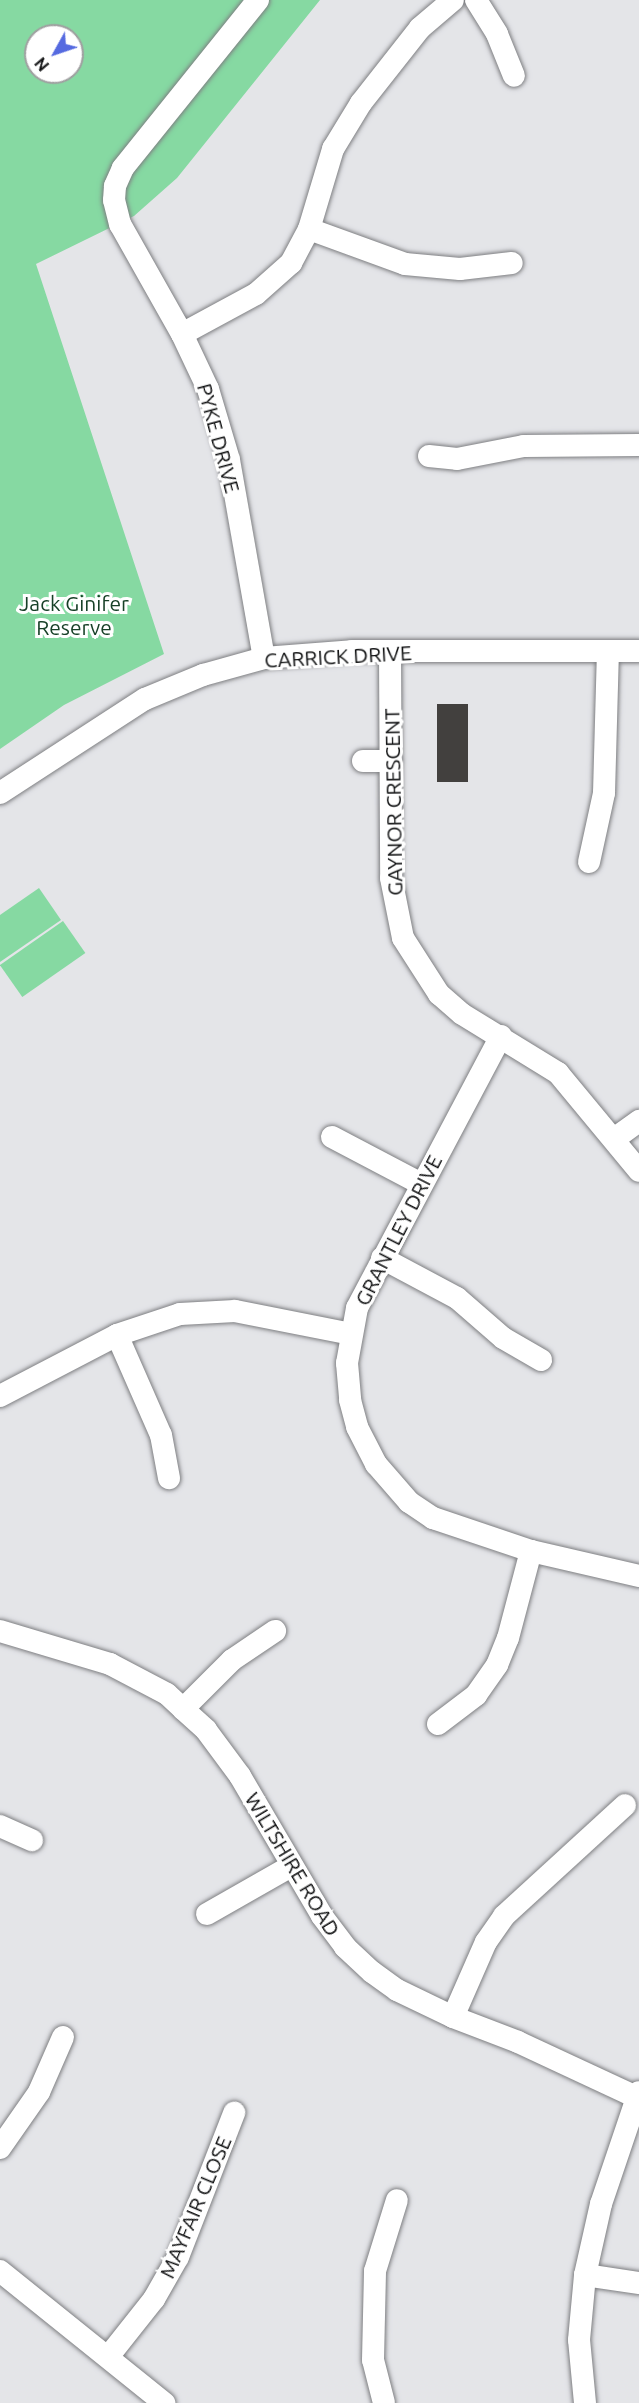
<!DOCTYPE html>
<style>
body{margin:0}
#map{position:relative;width:639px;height:2403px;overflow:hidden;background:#e4e5e8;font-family:Ubuntu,sans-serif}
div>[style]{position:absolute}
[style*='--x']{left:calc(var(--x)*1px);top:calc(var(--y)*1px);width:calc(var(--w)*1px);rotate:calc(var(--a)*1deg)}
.green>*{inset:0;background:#86d9a2;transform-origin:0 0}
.building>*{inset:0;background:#42403e;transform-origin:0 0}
.roads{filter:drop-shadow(0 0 2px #7e7f82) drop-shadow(0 0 2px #7e7f82)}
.minor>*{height:22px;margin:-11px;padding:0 11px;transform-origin:11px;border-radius:11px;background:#fff}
span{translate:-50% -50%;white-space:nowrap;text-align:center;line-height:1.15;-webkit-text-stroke:6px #fff;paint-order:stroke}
.street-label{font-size:21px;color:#0f1011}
.park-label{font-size:21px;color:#174027}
.north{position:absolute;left:24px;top:24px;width:60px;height:60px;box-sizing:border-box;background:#fff;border:2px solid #9f9fa0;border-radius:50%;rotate:230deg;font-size:16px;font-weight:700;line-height:24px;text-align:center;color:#0f1011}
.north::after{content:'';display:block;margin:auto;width:21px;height:27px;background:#556ae0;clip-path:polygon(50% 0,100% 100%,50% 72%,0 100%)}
</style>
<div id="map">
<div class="green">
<i style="clip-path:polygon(evenodd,0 0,320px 0,177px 178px,134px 216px,36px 264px,164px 654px,64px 705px,0 749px,0 0,36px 36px,72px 36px,72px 72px,36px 72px,36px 36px)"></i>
<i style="clip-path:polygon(39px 888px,61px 920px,0 962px,0 915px)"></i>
<i style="left:63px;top:921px;width:39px;height:77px;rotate:55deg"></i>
</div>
<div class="building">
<i style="left:437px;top:704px;width:31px;height:78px"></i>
</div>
<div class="roads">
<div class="minor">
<i style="--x:258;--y:0;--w:216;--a:128.8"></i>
<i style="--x:123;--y:168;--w:20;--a:114"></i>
<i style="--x:115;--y:186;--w:14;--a:94"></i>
<i style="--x:114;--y:200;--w:25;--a:76"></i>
<i style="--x:120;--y:224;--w:126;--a:60.6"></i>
<i style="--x:182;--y:334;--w:61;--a:64.7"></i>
<i style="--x:208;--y:389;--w:74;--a:73.5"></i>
<i style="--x:229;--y:460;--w:201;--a:80"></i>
<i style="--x:476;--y:0;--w:40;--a:58"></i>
<i style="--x:497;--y:34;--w:45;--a:68"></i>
<i style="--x:309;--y:229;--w:102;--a:20"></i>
<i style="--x:405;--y:264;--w:55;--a:5.2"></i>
<i style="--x:460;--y:269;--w:52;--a:-6.6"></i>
<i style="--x:182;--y:334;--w:84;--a:-28.4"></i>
<i style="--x:256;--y:294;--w:47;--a:-41.5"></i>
<i style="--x:291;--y:263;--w:38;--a:-62"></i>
<i style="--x:309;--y:229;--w:84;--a:-73.3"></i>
<i style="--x:333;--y:149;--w:54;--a:-58.7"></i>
<i style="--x:361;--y:103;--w:95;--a:-51.8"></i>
<i style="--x:420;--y:28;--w:43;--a:-40.3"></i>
<i style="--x:429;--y:456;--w:28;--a:6"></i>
<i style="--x:457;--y:459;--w:68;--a:-11"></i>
<i style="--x:524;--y:446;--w:115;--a:-0.5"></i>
<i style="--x:390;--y:652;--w:226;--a:89.7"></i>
<i style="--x:391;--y:878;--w:61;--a:78.7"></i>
<i style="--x:403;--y:938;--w:67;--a:57.3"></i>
<i style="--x:439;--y:994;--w:30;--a:41"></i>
<i style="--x:462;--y:1014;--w:113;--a:31.6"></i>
<i style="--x:558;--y:1073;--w:127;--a:50.4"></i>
<i style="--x:363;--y:761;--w:28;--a:0"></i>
<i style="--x:0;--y:793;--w:173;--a:-33"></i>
<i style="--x:145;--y:699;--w:63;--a:-22.5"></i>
<i style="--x:203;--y:675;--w:63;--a:-15.6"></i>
<i style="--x:264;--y:658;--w:88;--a:-4.5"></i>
<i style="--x:352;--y:651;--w:287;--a:0"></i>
<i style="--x:589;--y:862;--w:71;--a:-77.7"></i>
<i style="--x:604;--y:793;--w:142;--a:-88.4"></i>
<i style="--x:501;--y:1036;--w:308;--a:117.9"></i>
<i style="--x:357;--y:1308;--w:56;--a:100.3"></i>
<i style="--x:347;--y:1363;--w:37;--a:85"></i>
<i style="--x:350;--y:1400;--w:28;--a:75"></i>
<i style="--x:357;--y:1427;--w:42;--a:62.8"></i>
<i style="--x:376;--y:1464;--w:50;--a:49"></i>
<i style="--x:409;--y:1502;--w:29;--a:34"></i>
<i style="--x:433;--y:1518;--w:103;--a:18.6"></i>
<i style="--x:531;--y:1551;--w:111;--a:13"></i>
<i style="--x:332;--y:1137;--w:101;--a:27.8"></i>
<i style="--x:614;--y:1139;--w:31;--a:-36"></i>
<i style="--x:382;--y:1258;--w:85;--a:28.1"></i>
<i style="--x:457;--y:1298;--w:61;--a:41"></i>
<i style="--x:503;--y:1338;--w:44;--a:30.1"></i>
<i style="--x:117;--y:1335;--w:109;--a:66.3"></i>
<i style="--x:161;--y:1435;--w:44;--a:79.5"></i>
<i style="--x:0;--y:1396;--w:132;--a:-27.5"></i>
<i style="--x:117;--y:1335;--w:66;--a:-18.4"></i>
<i style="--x:180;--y:1314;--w:55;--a:-3.1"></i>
<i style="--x:235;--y:1311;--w:118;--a:11.2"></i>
<i style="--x:0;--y:1631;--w:115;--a:16.7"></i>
<i style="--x:110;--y:1664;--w:64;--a:27.8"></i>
<i style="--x:167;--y:1694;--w:22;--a:43"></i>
<i style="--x:183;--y:1709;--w:31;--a:42"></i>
<i style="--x:206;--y:1730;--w:57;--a:53.5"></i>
<i style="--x:240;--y:1776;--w:162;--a:59.6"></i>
<i style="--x:322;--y:1916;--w:39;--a:53"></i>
<i style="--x:345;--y:1947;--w:37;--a:43"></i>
<i style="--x:372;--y:1972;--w:31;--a:36"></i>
<i style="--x:397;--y:1990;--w:62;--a:25.7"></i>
<i style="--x:453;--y:2017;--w:70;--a:21"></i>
<i style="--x:518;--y:2042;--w:130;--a:25"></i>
<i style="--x:183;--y:1709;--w:69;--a:-45"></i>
<i style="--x:232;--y:1660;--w:52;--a:-34"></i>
<i style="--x:438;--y:1724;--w:48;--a:-37.3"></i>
<i style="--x:476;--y:1695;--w:37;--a:-55"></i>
<i style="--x:497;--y:1665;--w:29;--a:-68"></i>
<i style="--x:508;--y:1638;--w:90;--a:-75.2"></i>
<i style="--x:0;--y:1826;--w:35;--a:24"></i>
<i style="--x:207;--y:1914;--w:97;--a:-29.7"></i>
<i style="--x:453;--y:2017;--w:82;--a:-66.3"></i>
<i style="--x:486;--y:1942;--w:32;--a:-55"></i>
<i style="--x:504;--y:1916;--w:164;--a:-42.5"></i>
<i style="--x:0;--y:2148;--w:68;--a:-55.1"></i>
<i style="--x:39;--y:2092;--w:60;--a:-66.4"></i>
<i style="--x:0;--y:2271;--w:211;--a:38.8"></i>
<i style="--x:585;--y:2275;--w:55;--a:8.4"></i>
<i style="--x:108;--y:2357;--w:74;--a:-51.6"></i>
<i style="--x:154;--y:2299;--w:48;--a:-60.3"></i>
<i style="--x:178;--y:2257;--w:155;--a:-68.7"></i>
<i style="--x:384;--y:2403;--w:44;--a:-104.3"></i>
<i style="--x:373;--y:2360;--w:89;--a:-88.7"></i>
<i style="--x:375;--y:2271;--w:74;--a:-72.8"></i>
<i style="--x:585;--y:2403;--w:63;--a:-95.4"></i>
<i style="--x:579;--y:2340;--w:65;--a:-84.7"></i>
<i style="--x:585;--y:2275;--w:73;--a:-77.3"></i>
<i style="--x:601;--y:2204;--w:118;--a:-71.3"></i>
</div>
</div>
<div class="street-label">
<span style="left:219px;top:438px;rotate:75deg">PYKE DRIVE</span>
<span style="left:338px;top:656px;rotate:-3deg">CARRICK DRIVE</span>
<span style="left:393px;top:802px;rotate:-91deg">GAYNOR CRESCENT</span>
<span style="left:398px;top:1230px;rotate:-63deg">GRANTLEY DRIVE</span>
<span style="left:293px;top:1864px;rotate:59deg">WILTSHIRE ROAD</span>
<span style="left:195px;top:2207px;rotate:-67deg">MAYFAIR CLOSE</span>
</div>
<div class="park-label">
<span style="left:74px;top:615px">Jack Ginifer<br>Reserve</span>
</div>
<div class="north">N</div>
</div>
